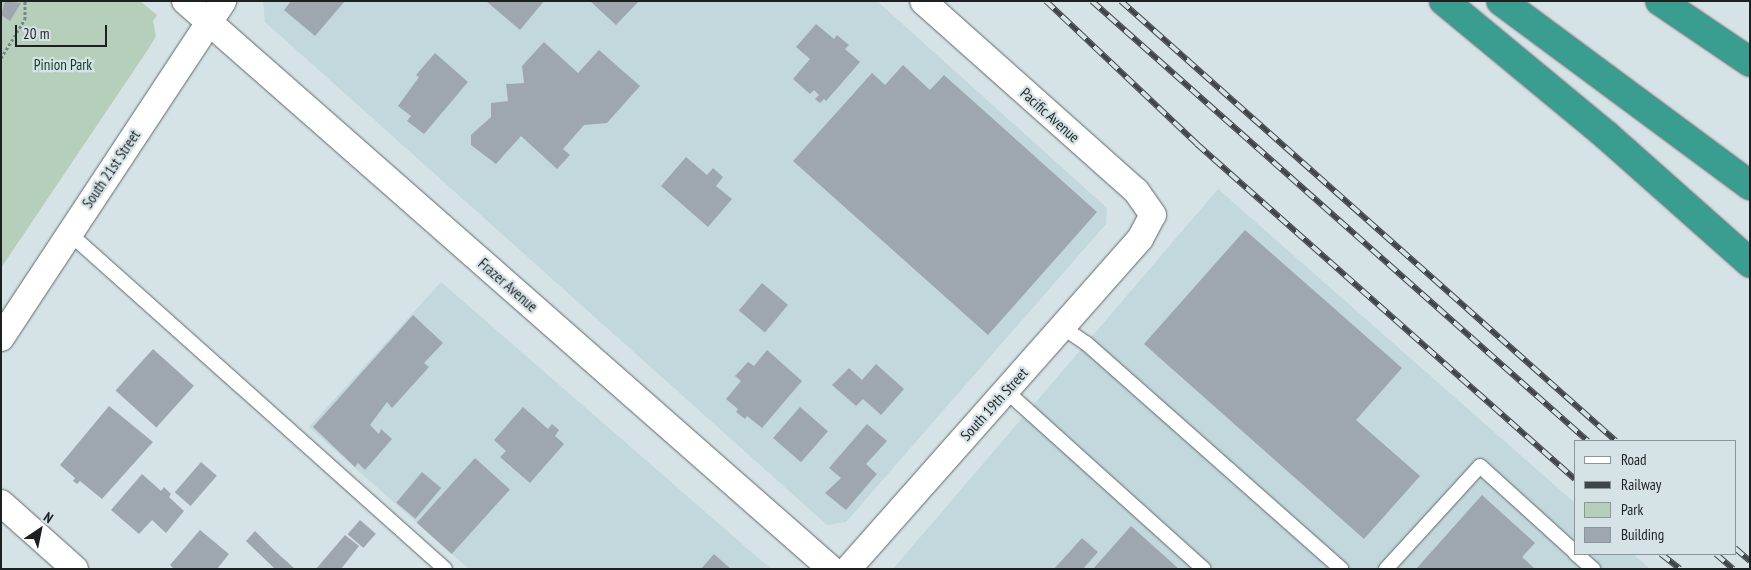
<!DOCTYPE html>
<style>
body{margin:0}
#map{position:relative;width:1751px;height:570px;overflow:hidden;background:#d6e3e6;font-family:"PT Sans Narrow",sans-serif}
div>[style]{position:absolute}
[style*='--x']{left:calc(var(--x)*1px);top:calc(var(--y)*1px);width:calc(var(--w)*1px);rotate:calc(var(--a)*1deg)}
.built>*{inset:0;background:#c2d8dc}
.green>*{inset:0;background:#b5cfbb}
.building>*{inset:0;background:#9ea7ae;transform-origin:0 0}
.path>*{height:3px;margin-top:-1.5px;transform-origin:0;background:repeating-linear-gradient(90deg,#7b8486 0 2.5px,transparent 0 5px)}
.roads{filter:drop-shadow(0 0 1px #5c686a) drop-shadow(0 0 1px #5c686a)}
.service>*{height:14px;margin:-7px;padding:0 7px;transform-origin:7px;border-radius:7px;background:#fff}
.minor>*{height:26px;margin:-13px;padding:0 13px;transform-origin:13px;border-radius:13px;background:#fff}
.motorway>*{height:28px;margin:-14px;padding:0 14px;transform-origin:14px;border-radius:14px;background:#399e90}
.rail>*{height:5.5px;margin-top:-2.75px;transform-origin:0;background:repeating-linear-gradient(90deg,#d6e3e6 0 11px,#404547 0 22px);box-sizing:border-box;border-block:1px solid #404547}
span{translate:-50% -50%;white-space:nowrap;text-align:center;line-height:1.15;-webkit-text-stroke:4.5px #d6e3e6;paint-order:stroke}
.park-label{font-size:15px;color:#0b3d20}
.street-label{font-size:15px;color:#1c2021}
.frame{position:absolute;inset:0;border:2px solid #1c2021;pointer-events:none}
.legend{position:absolute;left:1574px;top:440px;width:162px;height:115px;box-sizing:border-box;background:#d6e3e6;border:1px solid #8c9597;margin:0;padding:6px 9px;list-style:none;font-size:15px;color:#1c2021}
.legend li{display:flex;align-items:center;gap:10px;height:25px}
.legend b{width:25px;border:1px solid #8c9597}
.north{position:absolute;left:15px;top:505px;width:50px;height:50px;-webkit-text-stroke:4px #d6e3e6;paint-order:stroke;rotate:34deg;font-size:14px;font-weight:700;line-height:20px;text-align:center;color:#1c2021}
.north::after{content:'';display:block;margin:auto;width:18px;height:22px;background:#1c2021;clip-path:polygon(50% 0,100% 100%,50% 72%,0 100%)}
.scale{position:absolute;left:15px;top:25px;width:92px;height:22px;box-sizing:border-box;border:2px solid #1c2021;border-top:0;padding-left:6px;font-size:15px;line-height:18px;white-space:nowrap;color:#1c2021;-webkit-text-stroke:4px #d6e3e6;paint-order:stroke}
</style>
<div id="map">
<div class="built">
<i style="clip-path:polygon(877px 1px,1107px 208px,1106px 224px,846px 522px,827px 525px,265px 22px,263px 2px)"></i>
<i style="clip-path:polygon(1218px 189px,1575px 503px,1575px 554px,1633px 554px,1650px 569px,893px 569px)"></i>
<i style="clip-path:polygon(441px 282px,771px 569px,469px 569px,309px 427px)"></i>
</div>
<div class="green">
<i style="clip-path:polygon(1px 1px,140px 1px,157px 15px,153px 21px,156px 36px,149px 48px,1px 268px)"></i>
</div>
<div class="building">
<i style="clip-path:polygon(5px 1px,21px 3px,10px 21px,1px 15px)"></i>
<i style="clip-path:polygon(291px 1px,345px 1px,315px 36px,284px 10px)"></i>
<i style="clip-path:polygon(486px 1px,544px 1px,520px 30px)"></i>
<i style="clip-path:polygon(590px 1px,639px 1px,616px 25px)"></i>
<i style="clip-path:polygon(816px 24px,834px 39px,837px 35px,849px 45px,845px 49px,860px 62px,826px 101px,824px 99px,820px 103px,815px 99px,819px 95px,814px 90px,810px 94px,793px 79px,810px 59px,796px 47px)"></i>
<i style="clip-path:polygon(544px 42px,578px 73px,599px 50px,640px 86px,607px 123px,584px 125px,563px 149px,570px 155px,557px 169px,521px 136px,496px 164px,471px 145px,471px 135px,491px 117px,491px 103px,508px 101px,506px 84px,524px 83px,522px 66px)"></i>
<i style="clip-path:polygon(435px 53px,468px 82px,424px 134px,407px 121px,411px 116px,398px 106px,419px 77px,416px 75px)"></i>
<i style="clip-path:polygon(903px 65px,930px 90px,944px 75px,1097px 212px,988px 335px,793px 161px,872px 73px,885px 85px)"></i>
<i style="clip-path:polygon(686px 157px,707px 175px,713px 168px,723px 177px,716px 186px,732px 199px,708px 227px,661px 186px)"></i>
<i style="clip-path:polygon(1245px 230px,1402px 368px,1356px 420px,1420px 476px,1364px 539px,1144px 344px)"></i>
<i style="left:762px;top:283px;width:34px;height:36px;rotate:40deg"></i>
<i style="clip-path:polygon(413px 315px,443px 343px,424px 363px,429px 367px,392px 408px,387px 402px,370px 425px,379px 434px,381px 429px,392px 439px,365px 470px,358px 463px,355px 467px,313px 427px)"></i>
<i style="left:153px;top:349px;width:55px;height:56px;rotate:42deg"></i>
<i style="clip-path:polygon(767px 350px,802px 381px,762px 428px,747px 416px,745px 419px,736px 412px,738px 409px,726px 399px,741px 381px,735px 376px,748px 362px,754px 366px)"></i>
<i style="clip-path:polygon(876px 364px,904px 389px,881px 415px,863px 399px,856px 406px,832px 385px,849px 368px,862px 380px)"></i>
<i style="clip-path:polygon(109px 406px,153px 442px,102px 499px,80px 481px,77px 484px,73px 481px,75px 478px,60px 465px)"></i>
<i style="clip-path:polygon(523px 407px,548px 429px,552px 424px,559px 430px,555px 436px,564px 444px,530px 483px,500px 457px,506px 451px,494px 440px)"></i>
<i style="left:800px;top:407px;width:37px;height:41px;rotate:41deg"></i>
<i style="clip-path:polygon(867px 424px,887px 441px,866px 464px,877px 474px,846px 510px,825px 493px,841px 478px,829px 468px)"></i>
<i style="left:475px;top:458px;width:47px;height:87px;rotate:42deg"></i>
<i style="left:201px;top:462px;width:21px;height:40px;rotate:41deg"></i>
<i style="left:422px;top:472px;width:25px;height:40px;rotate:40deg"></i>
<i style="clip-path:polygon(142px 474px,161px 491px,164px 487px,171px 494px,169px 497px,184px 511px,166px 533px,152px 520px,139px 534px,111px 510px)"></i>
<i style="clip-path:polygon(1482px 495px,1535px 543px,1522px 557px,1535px 569px,1416px 569px)"></i>
<i style="left:360px;top:520px;width:21px;height:19px;rotate:41deg"></i>
<i style="clip-path:polygon(1131px 526px,1179px 569px,1093px 569px)"></i>
<i style="clip-path:polygon(200px 530px,229px 554px,217px 569px,174px 569px,170px 565px)"></i>
<i style="clip-path:polygon(255px 531px,274px 550px,295px 569px,275px 569px,246px 541px)"></i>
<i style="clip-path:polygon(345px 535px,359px 546px,341px 569px,316px 569px)"></i>
<i style="clip-path:polygon(1082px 538px,1098px 552px,1083px 569px,1054px 569px)"></i>
<i style="clip-path:polygon(714px 554px,731px 569px,701px 569px)"></i>
</div>
<div class="path">
<i style="--x:1;--y:58;--w:46;--a:-58.4"></i>
<i style="--x:25;--y:19;--w:18;--a:-90"></i>
</div>
<div class="roads">
<div class="service">
<i style="--x:69;--y:233;--w:504;--a:41.78"></i>
<i style="--x:1062;--y:327;--w:29;--a:34"></i>
<i style="--x:1086;--y:343;--w:341;--a:41.5"></i>
<i style="--x:1006;--y:391;--w:266;--a:42"></i>
<i style="--x:1576;--y:554;--w:23;--a:41"></i>
<i style="--x:1386;--y:569;--w:139;--a:-47.6"></i>
<i style="--x:1480;--y:466;--w:128;--a:42.2"></i>
</div>
<div class="minor">
<i style="--x:185;--y:1;--w:860;--a:41.32"></i>
<i style="--x:1;--y:338;--w:404;--a:-56.6"></i>
<i style="--x:1;--y:503;--w:99;--a:41.7"></i>
<i style="--x:848;--y:569;--w:441;--a:-48.5"></i>
<i style="--x:1140;--y:239;--w:27;--a:-62"></i>
<i style="--x:1153;--y:215;--w:29;--a:-125"></i>
<i style="--x:1136;--y:191;--w:285;--a:-138.3"></i>
</div>
<div class="motorway">
<i style="--x:1444;--y:1;--w:210;--a:39.6"></i>
<i style="--x:1606;--y:135;--w:193;--a:41.6"></i>
<i style="--x:1501;--y:1;--w:310;--a:36.5"></i>
<i style="--x:1660;--y:1;--w:109;--a:34.1"></i>
</div>
</div>
<div class="rail">
<i style="--x:1046;--y:1;--w:208;--a:43.4"></i>
<i style="--x:1197;--y:144;--w:505;--a:41.55"></i>
<i style="--x:1092;--y:1;--w:663;--a:41.58"></i>
<i style="--x:1121;--y:1;--w:662;--a:41.63"></i>
<i style="--x:1735;--y:548;--w:20;--a:41"></i>
<i style="--x:1661;--y:554;--w:24;--a:38"></i>
<i style="--x:1716;--y:554;--w:23;--a:41"></i>
</div>
<div class="park-label">
<span style="left:63px;top:65px">Pinion Park</span>
</div>
<div class="street-label">
<span style="left:1050px;top:115px;rotate:42deg">Pacific Avenue</span>
<span style="left:111px;top:169px;rotate:-56deg">South 21st Street</span>
<span style="left:508px;top:285px;rotate:41deg">Frazer Avenue</span>
<span style="left:994px;top:404px;rotate:-48deg">South 19th Street</span>
</div>
<div class="frame"></div>
<ul class="legend">
<li><b style="height:6px;background:#fff"></b>Road</li>
<li><b style="height:6px;background:#404547"></b>Railway</li>
<li><b style="height:14px;background:#b5cfbb"></b>Park</li>
<li><b style="height:14px;background:#9ea7ae"></b>Building</li>
</ul>
<div class="north">N</div>
<div class="scale">20 m</div>
</div>
